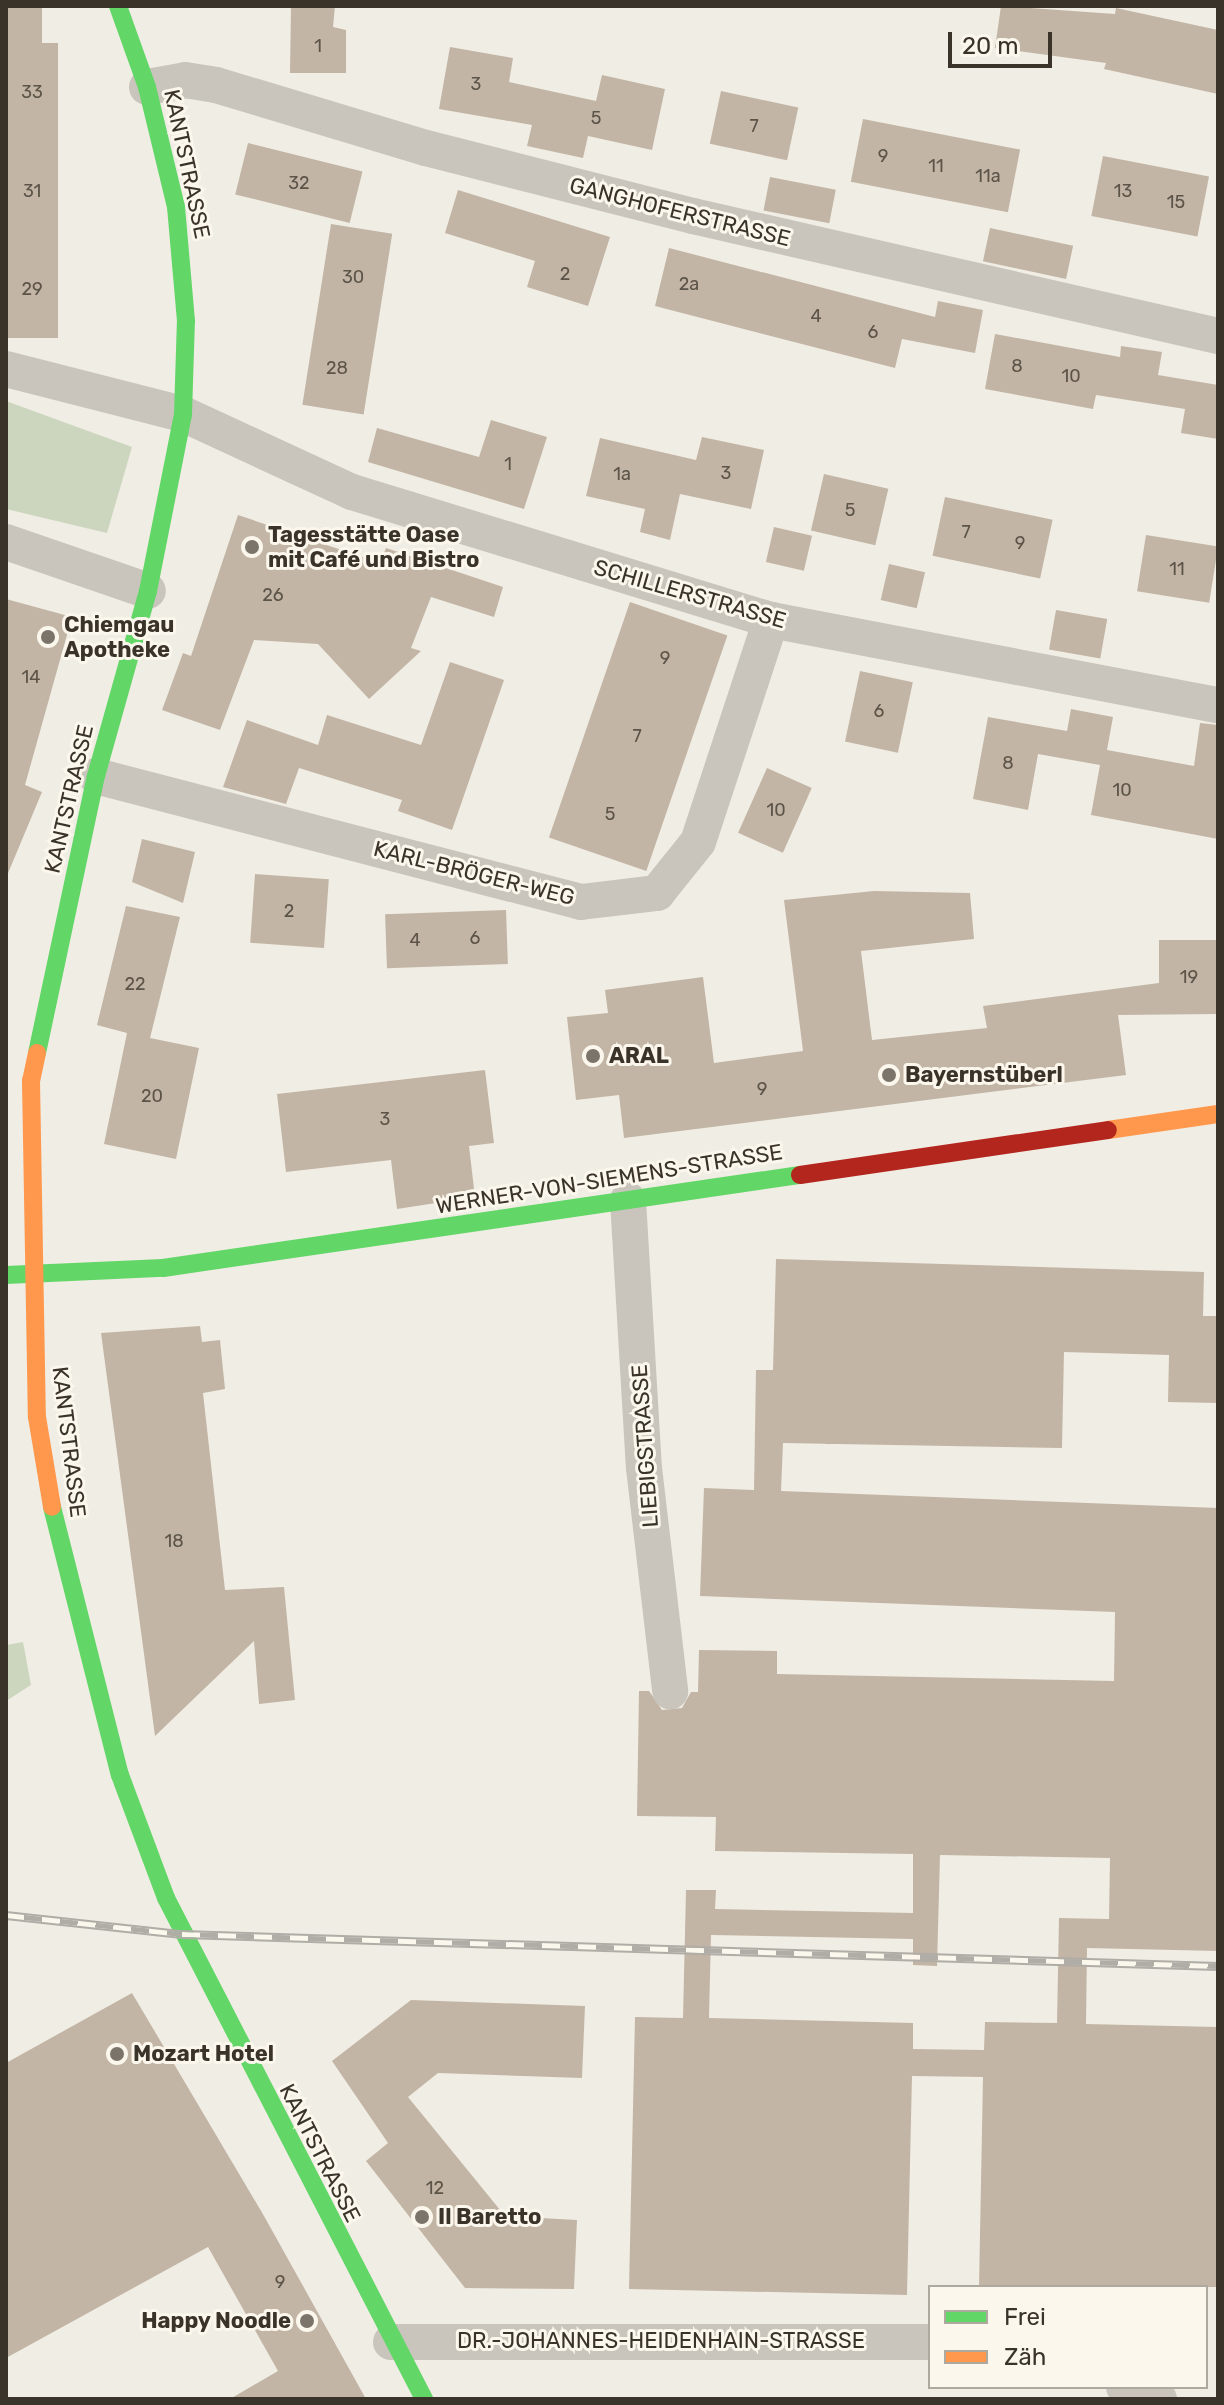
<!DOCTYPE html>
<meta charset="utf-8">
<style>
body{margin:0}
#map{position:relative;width:1224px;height:2405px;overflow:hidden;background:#f0ede4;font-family:Rubik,sans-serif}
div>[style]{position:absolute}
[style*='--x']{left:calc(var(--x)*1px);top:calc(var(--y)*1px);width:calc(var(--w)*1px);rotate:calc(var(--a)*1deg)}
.green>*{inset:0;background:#ccd6be}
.building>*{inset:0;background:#c3b5a5;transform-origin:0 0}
.street>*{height:36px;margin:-18px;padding:0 18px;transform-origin:18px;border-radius:18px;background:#c9c5bd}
.fast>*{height:18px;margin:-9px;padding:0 9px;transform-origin:9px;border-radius:9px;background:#63d668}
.slow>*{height:18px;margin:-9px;padding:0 9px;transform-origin:9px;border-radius:9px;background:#ff974d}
.jam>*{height:18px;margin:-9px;padding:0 9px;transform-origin:9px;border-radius:9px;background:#b3261e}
.rail>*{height:9px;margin-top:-4.5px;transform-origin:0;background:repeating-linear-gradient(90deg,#fbf7ed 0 18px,#b0ada7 0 36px);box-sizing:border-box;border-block:2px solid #b0ada7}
.dots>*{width:22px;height:22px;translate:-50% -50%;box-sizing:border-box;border:4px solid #fbf7ed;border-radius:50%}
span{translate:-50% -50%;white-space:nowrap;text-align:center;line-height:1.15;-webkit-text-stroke:6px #fbf7ed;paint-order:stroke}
.number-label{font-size:18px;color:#5c5449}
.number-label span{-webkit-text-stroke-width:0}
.street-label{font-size:22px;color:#3a332a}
.poi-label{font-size:22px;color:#3a332a;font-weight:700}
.left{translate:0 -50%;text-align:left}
.right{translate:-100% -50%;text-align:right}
.frame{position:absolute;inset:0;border:8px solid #3a332a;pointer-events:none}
.legend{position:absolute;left:928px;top:2285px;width:280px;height:104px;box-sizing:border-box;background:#fbf7ed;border:2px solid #aea99f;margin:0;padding:10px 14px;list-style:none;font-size:24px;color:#3a332a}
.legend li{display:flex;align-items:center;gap:16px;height:40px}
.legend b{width:40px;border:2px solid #aea99f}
.scale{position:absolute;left:948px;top:32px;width:104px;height:36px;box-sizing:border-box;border:4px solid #3a332a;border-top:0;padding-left:10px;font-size:24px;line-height:28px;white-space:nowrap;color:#3a332a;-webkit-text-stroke:6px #fbf7ed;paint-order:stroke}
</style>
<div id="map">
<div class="green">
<i style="clip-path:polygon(6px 401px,132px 447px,107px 533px,6px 509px)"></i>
<i style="clip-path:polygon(23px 1642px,31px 1685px,6px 1701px,6px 1645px)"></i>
</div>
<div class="building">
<i style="clip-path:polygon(291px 6px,335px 6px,333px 27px,346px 30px,346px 73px,290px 73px)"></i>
<i style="clip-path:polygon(1001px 6px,1115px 14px,1116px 8px,1218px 30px,1218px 94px,1104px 69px,1106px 63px,995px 48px)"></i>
<i style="clip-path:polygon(6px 8px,42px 8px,42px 43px,58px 43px,58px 338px,6px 338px)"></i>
<i style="clip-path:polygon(450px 47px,513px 58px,509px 82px,596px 101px,602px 75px,665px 89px,652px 150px,588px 136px,583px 158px,527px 146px,532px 125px,439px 109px)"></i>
<i style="left:721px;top:91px;width:79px;height:54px;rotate:12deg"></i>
<i style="left:863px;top:119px;width:160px;height:64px;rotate:11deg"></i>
<i style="left:248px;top:143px;width:118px;height:53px;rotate:14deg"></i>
<i style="left:1103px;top:156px;width:108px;height:61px;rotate:11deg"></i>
<i style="left:770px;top:177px;width:67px;height:34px;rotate:11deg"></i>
<i style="clip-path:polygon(458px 190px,610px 237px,588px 306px,527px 287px,535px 261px,445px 233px)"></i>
<i style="left:331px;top:224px;width:62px;height:183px;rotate:9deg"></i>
<i style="left:990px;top:228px;width:85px;height:34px;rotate:12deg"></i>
<i style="clip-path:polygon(669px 248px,935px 317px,938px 301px,983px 310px,975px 353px,902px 339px,895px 368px,655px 306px)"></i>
<i style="clip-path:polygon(995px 334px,1120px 357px,1121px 346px,1162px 352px,1158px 375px,1218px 385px,1218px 439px,1181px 433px,1185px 409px,1096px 395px,1093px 409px,985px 389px)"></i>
<i style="clip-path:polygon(491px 420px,547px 437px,524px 509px,368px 462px,377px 428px,479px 457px)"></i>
<i style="clip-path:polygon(702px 437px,764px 450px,751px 509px,680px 494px,670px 540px,640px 532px,645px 509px,586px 496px,600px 438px,696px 460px)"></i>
<i style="left:824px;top:474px;width:66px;height:58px;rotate:13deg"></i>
<i style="left:945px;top:497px;width:110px;height:60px;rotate:12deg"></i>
<i style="clip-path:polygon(238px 515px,380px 563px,386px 548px,503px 587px,494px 617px,431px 597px,411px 648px,421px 651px,369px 699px,318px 644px,254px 640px,220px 730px,162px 710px,183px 653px,191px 656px)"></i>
<i style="left:774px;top:527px;width:39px;height:36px;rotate:13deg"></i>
<i style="left:1146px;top:535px;width:73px;height:57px;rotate:9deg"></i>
<i style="left:889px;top:564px;width:37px;height:37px;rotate:13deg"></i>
<i style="clip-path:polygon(6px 599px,72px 617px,25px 785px,42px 792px,6px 878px)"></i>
<i style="left:630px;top:602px;width:103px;height:249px;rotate:19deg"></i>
<i style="left:1056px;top:610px;width:52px;height:40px;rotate:10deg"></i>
<i style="clip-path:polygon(450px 662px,504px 680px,452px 830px,398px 811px,402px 800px,299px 768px,286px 804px,223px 787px,247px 720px,318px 745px,327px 715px,421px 745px)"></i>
<i style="left:860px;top:671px;width:54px;height:72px;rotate:12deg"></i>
<i style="clip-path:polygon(1071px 709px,1113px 717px,1107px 750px,1194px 766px,1200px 723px,1218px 725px,1218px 839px,1091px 815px,1100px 765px,1038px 754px,1028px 810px,973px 799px,988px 717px,1067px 731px)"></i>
<i style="left:767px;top:768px;width:49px;height:71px;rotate:24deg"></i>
<i style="clip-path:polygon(142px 839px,195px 852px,183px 903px,132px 882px)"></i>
<i style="left:255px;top:874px;width:74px;height:69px;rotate:4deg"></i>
<i style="clip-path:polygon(874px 891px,970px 893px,974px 939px,861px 951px,872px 1040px,987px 1028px,983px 1006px,1159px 983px,1159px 940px,1218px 940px,1218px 1014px,1118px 1015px,1126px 1075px,624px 1138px,619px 1095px,576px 1100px,567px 1017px,608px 1013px,605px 990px,703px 977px,714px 1063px,803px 1051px,784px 900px)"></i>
<i style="clip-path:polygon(126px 906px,180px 917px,150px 1038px,199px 1048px,176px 1159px,104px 1144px,127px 1033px,97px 1025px)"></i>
<i style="left:506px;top:910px;width:54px;height:121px;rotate:88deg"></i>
<i style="clip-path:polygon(485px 1070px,494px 1143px,469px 1146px,475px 1197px,397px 1209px,391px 1160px,286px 1172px,277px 1094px)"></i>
<i style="clip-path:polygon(evenodd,776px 1259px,1204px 1272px,1203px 1316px,1218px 1316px,1218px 1403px,1168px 1402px,1169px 1355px,1064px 1352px,1062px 1448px,783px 1443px,781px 1491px,1218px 1508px,1218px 1951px,1087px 1948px,1086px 2024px,1218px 2027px,1218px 2287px,979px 2287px,983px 2077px,912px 2076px,907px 2295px,629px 2289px,635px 2017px,683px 2018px,686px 1890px,716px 1890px,715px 1909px,913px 1913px,913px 1854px,715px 1851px,716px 1817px,637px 1816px,639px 1691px,649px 1691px,662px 1710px,682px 1708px,691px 1692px,698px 1692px,699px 1650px,777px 1651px,777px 1674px,1114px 1681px,1115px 1612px,700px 1596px,704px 1488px,754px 1490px,756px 1370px,773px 1370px,776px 1259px,940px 1855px,1110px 1858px,1109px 1919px,1059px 1918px,1057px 2023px,985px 2022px,984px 2050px,913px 2049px,913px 2023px,709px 2018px,711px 1935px,913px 1939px,913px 1965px,937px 1966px,940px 1855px)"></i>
<i style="clip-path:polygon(200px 1326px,202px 1342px,220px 1340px,225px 1389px,203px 1393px,225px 1590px,284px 1587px,295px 1700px,259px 1704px,254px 1641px,155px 1736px,101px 1333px)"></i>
<i style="clip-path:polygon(132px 1993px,264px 2216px,366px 2399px,230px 2399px,278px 2371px,208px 2247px,6px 2358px,6px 2063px)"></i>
<i style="clip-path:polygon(411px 2000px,585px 2006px,582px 2078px,438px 2073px,408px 2097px,505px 2216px,577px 2220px,574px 2289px,465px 2288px,366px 2161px,388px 2143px,332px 2061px)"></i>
</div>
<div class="street">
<i style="--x:147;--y:87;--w:39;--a:-10"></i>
<i style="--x:185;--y:80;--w:31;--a:9"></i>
<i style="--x:216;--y:85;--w:219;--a:16.7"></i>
<i style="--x:426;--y:148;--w:276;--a:14.3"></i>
<i style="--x:693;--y:216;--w:539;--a:12.88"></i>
<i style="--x:6;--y:369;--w:183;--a:14.3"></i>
<i style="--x:183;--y:414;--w:186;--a:24.8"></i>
<i style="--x:352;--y:492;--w:438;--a:17"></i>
<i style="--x:771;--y:620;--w:455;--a:10.8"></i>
<i style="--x:6;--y:542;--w:150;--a:19"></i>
<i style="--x:96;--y:776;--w:501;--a:14.56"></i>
<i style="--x:581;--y:902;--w:77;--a:-6.8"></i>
<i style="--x:657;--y:893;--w:65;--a:-51.2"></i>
<i style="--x:698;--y:842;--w:234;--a:-71.8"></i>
<i style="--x:628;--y:1200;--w:268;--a:86.6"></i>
<i style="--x:644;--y:1468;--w:225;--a:83.3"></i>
<i style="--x:391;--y:2342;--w:539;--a:0"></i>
<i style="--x:1124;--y:2387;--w:37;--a:19"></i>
</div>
<div class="fast">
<i style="--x:37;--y:1053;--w:283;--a:-78"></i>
<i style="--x:96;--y:776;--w:192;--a:-74.3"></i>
<i style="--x:148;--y:591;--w:180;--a:-78.8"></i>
<i style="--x:183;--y:414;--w:93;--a:-88.2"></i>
<i style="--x:186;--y:321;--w:114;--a:-95"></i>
<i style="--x:176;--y:207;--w:123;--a:-103.6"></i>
<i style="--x:147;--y:87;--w:86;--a:-109.7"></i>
<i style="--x:6;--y:1275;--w:157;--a:-2.6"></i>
<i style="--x:163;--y:1268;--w:644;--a:-8.31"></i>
<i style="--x:52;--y:1507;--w:276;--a:75.8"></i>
<i style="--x:120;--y:1775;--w:131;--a:69.5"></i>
<i style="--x:166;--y:1898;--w:564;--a:62.75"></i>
</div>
<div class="slow">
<i style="--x:37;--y:1053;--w:29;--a:102"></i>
<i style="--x:31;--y:1081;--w:336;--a:89"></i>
<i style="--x:37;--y:1417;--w:91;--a:80.5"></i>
<i style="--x:1108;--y:1130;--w:111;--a:-8.3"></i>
</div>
<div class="jam">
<i style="--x:800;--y:1175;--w:311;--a:-8.3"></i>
</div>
<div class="rail">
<i style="--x:6;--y:1915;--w:177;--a:6.2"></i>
<i style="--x:182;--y:1934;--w:1036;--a:1.77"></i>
</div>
<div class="dots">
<i style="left:252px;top:547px;background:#7a746b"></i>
<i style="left:48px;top:637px;background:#7a746b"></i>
<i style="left:593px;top:1056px;background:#7a746b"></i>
<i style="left:889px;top:1075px;background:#7a746b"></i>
<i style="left:117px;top:2054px;background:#7a746b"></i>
<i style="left:422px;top:2217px;background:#7a746b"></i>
<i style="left:307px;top:2321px;background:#7a746b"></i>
</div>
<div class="number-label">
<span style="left:318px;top:46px">1</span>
<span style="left:476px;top:84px">3</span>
<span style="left:32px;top:92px">33</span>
<span style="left:596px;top:118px">5</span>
<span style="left:754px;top:126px">7</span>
<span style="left:883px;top:156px">9</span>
<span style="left:936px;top:166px">11</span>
<span style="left:988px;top:176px">11a</span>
<span style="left:299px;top:183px">32</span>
<span style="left:32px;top:191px">31</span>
<span style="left:1123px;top:191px">13</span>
<span style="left:1176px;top:202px">15</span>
<span style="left:565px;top:274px">2</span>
<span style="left:353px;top:277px">30</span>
<span style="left:689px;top:284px">2a</span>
<span style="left:32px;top:289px">29</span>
<span style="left:816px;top:316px">4</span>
<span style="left:873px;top:332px">6</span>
<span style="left:1017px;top:366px">8</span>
<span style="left:337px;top:368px">28</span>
<span style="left:1071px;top:376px">10</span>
<span style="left:508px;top:464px">1</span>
<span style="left:726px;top:473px">3</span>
<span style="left:622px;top:474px">1a</span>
<span style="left:850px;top:510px">5</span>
<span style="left:966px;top:532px">7</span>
<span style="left:1020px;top:543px">9</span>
<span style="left:1177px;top:569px">11</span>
<span style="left:273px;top:595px">26</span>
<span style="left:665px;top:658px">9</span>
<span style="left:31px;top:677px">14</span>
<span style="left:879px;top:711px">6</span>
<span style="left:637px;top:736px">7</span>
<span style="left:1008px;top:763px">8</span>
<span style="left:1122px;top:790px">10</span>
<span style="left:776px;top:810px">10</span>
<span style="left:610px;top:814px">5</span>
<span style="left:289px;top:911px">2</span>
<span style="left:475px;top:938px">6</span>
<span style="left:415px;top:940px">4</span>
<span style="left:1189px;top:977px">19</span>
<span style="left:135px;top:984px">22</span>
<span style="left:762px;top:1089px">9</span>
<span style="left:152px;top:1096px">20</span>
<span style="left:385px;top:1119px">3</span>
<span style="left:174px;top:1541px">18</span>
<span style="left:435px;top:2188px">12</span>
<span style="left:280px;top:2282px">9</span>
</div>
<div class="street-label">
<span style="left:187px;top:164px;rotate:78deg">KANTSTRASSE</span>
<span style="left:680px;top:212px;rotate:14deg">GANGHOFERSTRASSE</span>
<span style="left:690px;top:594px;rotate:16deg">SCHILLERSTRASSE</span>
<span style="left:69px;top:799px;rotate:-77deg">KANTSTRASSE</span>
<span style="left:474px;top:873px;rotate:14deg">KARL-BRÖGER-WEG</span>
<span style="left:609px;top:1179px;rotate:-9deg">WERNER-VON-SIEMENS-STRASSE</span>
<span style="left:69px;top:1442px;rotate:83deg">KANTSTRASSE</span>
<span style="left:645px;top:1446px;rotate:-94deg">LIEBIGSTRASSE</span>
<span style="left:320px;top:2153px;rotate:63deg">KANTSTRASSE</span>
<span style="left:661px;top:2341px">DR.-JOHANNES-HEIDENHAIN-STRASSE</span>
</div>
<div class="poi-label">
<span class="left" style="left:268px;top:547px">Tagesstätte Oase<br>mit Café und Bistro</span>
<span class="left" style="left:64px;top:637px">Chiemgau<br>Apotheke</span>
<span class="left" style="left:609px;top:1056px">ARAL</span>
<span class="left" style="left:905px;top:1075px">Bayernstüberl</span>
<span class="left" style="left:133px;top:2054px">Mozart Hotel</span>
<span class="left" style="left:438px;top:2217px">Il Baretto</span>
<span class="right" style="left:291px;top:2321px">Happy Noodle</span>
</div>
<div class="frame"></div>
<ul class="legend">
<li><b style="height:10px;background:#63d668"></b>Frei</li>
<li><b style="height:10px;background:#ff974d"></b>Zäh</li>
</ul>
<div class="scale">20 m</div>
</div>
